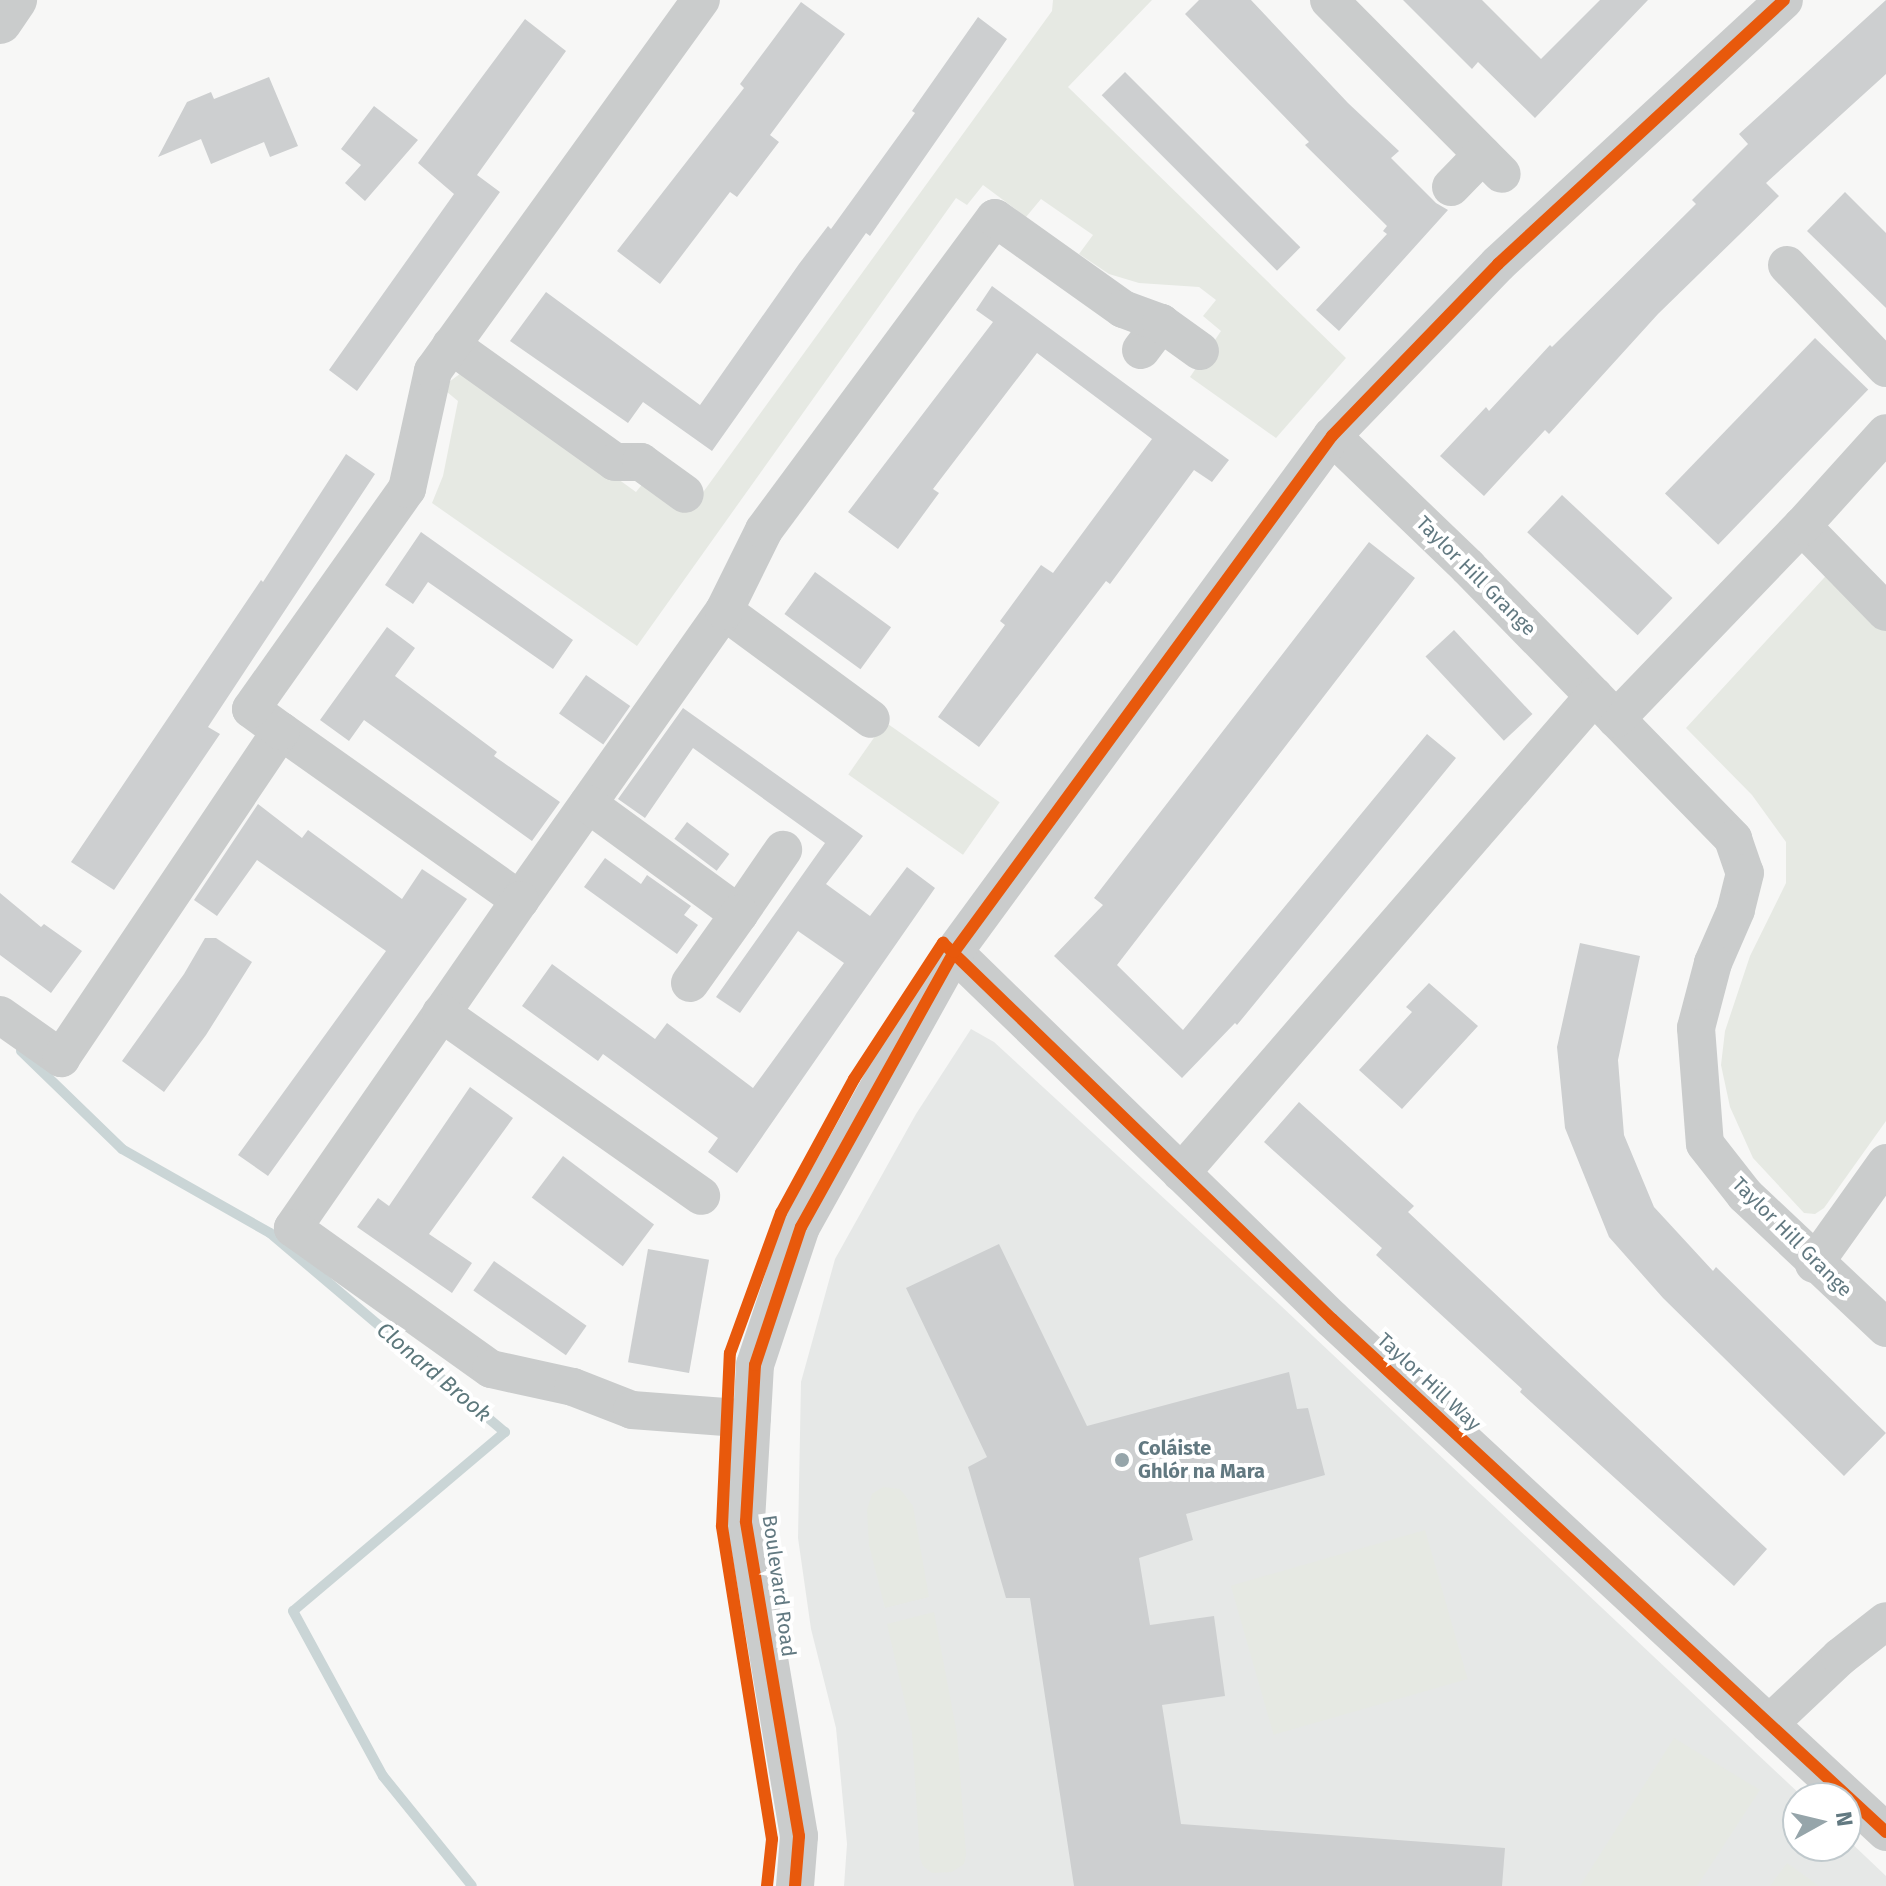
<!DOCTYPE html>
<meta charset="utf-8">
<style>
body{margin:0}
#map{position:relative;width:1886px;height:1886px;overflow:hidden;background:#f7f7f6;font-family:"Fira Sans",sans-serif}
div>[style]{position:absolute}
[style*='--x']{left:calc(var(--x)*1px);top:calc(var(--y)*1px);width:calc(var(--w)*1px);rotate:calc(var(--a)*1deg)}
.built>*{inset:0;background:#e6e8e7}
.green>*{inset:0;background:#e6e9e3;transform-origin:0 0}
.stream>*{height:10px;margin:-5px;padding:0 5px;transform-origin:5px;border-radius:5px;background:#cad5d6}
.building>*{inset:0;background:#cdcfd0;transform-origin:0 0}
.minor>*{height:38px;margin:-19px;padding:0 19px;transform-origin:19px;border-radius:19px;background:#cacccc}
.tertiary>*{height:44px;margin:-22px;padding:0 22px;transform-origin:22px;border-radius:22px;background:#cacccc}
.cycleway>*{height:12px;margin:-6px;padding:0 6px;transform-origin:6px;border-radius:6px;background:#e8590c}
.dots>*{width:22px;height:22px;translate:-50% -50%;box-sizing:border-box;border:4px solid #fff;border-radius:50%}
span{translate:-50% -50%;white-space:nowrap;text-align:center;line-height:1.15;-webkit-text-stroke:8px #fff;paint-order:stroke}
.street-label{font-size:20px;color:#627981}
.poi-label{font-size:20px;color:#627981;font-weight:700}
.left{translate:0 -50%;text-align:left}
.water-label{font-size:22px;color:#5d787c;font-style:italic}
.north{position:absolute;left:1782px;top:1782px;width:80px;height:80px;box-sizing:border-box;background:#fff;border:2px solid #c0c9cd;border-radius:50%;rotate:82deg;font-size:22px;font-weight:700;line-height:32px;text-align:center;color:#627981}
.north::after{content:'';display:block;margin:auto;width:28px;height:36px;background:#96a5aa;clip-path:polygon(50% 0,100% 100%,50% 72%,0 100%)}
</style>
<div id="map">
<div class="built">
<i style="clip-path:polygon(971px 1029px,994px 1042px,1280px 1305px,1804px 1798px,1798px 1798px,1798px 1846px,1846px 1846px,1846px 1838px,1886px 1876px,1886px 1886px,844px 1886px,847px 1844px,836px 1728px,811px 1629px,798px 1538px,801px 1382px,835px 1259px,916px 1114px)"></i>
</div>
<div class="green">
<i style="clip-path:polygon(1053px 0,1152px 0,1068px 87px,1346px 358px,1276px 438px,1190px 377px,1221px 331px,1203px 316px,1216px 300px,1199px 287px,1139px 283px,1109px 274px,1079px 254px,1093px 235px,1041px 199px,1026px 217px,983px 185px,967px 205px,956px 198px,637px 646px,432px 503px,443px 476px,458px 401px,447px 392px,449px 382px,461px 373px,475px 376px,636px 492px,644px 482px,696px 502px,1052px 11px)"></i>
<i style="clip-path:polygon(1834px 567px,1886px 622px,1886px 1121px,1824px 1208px,1815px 1214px,1804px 1213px,1753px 1158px,1730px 1107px,1721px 1065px,1725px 1031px,1750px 956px,1786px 883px,1786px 842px,1752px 795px,1686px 728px)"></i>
<i style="left:885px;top:722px;width:140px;height:64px;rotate:35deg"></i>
<i style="clip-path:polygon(883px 1487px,900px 1489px,913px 1506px,929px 1597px,885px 1608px,869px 1545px,867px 1510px,872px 1494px)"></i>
<i style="left:1425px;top:1530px;width:155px;height:202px;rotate:74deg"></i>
<i style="clip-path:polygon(934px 1612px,957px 1734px,966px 1854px,964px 1864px,952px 1872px,932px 1873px,923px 1866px,920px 1858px,912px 1733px,887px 1624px)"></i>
<i style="clip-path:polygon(1674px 1738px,1760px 1790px,1697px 1886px,1580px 1886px)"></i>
<i style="clip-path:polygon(1787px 1863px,1819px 1886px,1770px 1886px)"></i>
</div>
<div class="stream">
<i style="--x:21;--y:1051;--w:141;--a:44.1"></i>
<i style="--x:122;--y:1149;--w:170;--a:29.6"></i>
<i style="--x:270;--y:1233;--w:308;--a:40.3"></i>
<i style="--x:505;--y:1432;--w:277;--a:139.8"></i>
<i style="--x:293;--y:1611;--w:188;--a:61.4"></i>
<i style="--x:383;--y:1776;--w:141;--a:51"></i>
</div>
<div class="building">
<i style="clip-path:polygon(1199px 0,1251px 0,1348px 103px,1399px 151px,1391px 158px,1436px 203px,1448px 210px,1339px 331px,1316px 310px,1387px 234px,1383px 231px,1387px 226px,1305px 145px,1309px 142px,1185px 14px)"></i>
<i style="clip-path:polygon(1403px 0,1482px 0,1541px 59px,1600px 0,1648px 0,1535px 118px,1478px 62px,1472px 69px)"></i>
<i style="clip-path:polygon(1886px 0,1886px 74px,1766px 183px,1779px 196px,1658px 314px,1549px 434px,1545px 430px,1484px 496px,1440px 456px,1486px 407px,1489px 411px,1550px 345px,1552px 347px,1696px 204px,1692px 200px,1748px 144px,1739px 134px)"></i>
<i style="clip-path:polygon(801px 2px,845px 34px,770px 135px,779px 142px,737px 197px,730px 192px,660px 284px,617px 251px,744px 88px,740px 84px)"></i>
<i style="clip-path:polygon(978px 17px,1007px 39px,870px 236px,866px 233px,712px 451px,643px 402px,628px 423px,510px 341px,546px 292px,700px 405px,799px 264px,828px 226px,831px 229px,915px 113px,912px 111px)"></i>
<i style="clip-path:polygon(525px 19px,566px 51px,477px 175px,500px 192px,357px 391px,329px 370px,454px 194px,418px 163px)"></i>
<i style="left:1125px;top:72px;width:248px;height:33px;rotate:45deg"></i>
<i style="clip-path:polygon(269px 77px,298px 146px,270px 157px,264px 142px,211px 164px,201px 139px,158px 157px,187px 102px,211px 92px,214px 99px)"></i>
<i style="clip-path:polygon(374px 106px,418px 140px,365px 201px,345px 183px,361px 165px,341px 149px)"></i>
<i style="clip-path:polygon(1845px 192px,1886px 233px,1886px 308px,1807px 231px)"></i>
<i style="clip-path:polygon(992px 286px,1229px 460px,1212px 482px,1194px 470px,1110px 584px,1106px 581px,979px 747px,938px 717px,1005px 625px,1000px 621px,1041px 565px,1053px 573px,1152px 439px,1037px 353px,933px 489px,939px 493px,898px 549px,848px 512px,993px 322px,976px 310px)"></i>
<i style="left:1815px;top:338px;width:74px;height:216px;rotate:44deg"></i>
<i style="clip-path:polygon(346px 454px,375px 474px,208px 727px,220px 734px,114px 890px,71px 862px,261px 580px,263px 582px)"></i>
<i style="left:1562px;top:495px;width:151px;height:51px;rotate:43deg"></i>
<i style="clip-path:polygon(421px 532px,573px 640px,553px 669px,428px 582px,413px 604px,385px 585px)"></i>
<i style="clip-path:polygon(1369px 542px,1415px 578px,1117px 965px,1183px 1030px,1427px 734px,1456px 758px,1237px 1025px,1235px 1023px,1182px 1078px,1054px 956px,1103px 905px,1094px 898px)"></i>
<i style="left:815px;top:572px;width:94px;height:52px;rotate:36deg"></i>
<i style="clip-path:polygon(387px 627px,415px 648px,395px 676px,497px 752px,494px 756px,560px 802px,532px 841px,364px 720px,349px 741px,320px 720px)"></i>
<i style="left:1454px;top:630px;width:115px;height:39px;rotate:47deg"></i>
<i style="left:586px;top:675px;width:54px;height:47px;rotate:35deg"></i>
<i style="clip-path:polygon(683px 708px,863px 836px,826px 884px,870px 916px,907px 867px,935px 888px,737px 1173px,708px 1152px,718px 1138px,603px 1054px,598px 1061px,522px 1006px,552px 964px,655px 1039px,667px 1023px,753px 1088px,844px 963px,798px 931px,740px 1013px,716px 997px,825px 843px,693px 748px,645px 818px,618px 799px)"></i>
<i style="clip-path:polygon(258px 804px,302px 838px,308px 830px,402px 899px,422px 869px,467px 899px,268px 1176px,238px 1155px,386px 951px,257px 860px,217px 916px,194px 900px)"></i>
<i style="left:687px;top:822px;width:53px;height:21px;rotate:37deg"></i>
<i style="clip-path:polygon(605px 858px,641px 884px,647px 875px,691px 906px,684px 915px,698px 925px,677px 954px,584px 887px)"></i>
<i style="clip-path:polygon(0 893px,41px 927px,44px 924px,82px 951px,51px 993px,0 955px)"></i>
<i style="clip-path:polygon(205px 938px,216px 938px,252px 962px,206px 1035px,164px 1092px,122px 1061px,184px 974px)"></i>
<i style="clip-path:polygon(1580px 943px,1640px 956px,1618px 1060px,1624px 1135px,1654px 1207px,1713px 1271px,1716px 1267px,1886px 1433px,1844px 1476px,1663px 1298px,1609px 1237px,1565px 1128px,1557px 1047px)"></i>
<i style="clip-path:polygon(1429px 983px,1478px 1026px,1402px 1109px,1359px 1070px,1412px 1012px,1406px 1007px)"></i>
<i style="clip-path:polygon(470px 1087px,513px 1118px,429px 1234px,472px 1263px,452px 1293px,357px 1227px,378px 1198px,389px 1206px)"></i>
<i style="clip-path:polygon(1299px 1102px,1414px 1206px,1408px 1212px,1767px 1549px,1734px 1586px,1520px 1392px,1522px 1389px,1376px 1255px,1382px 1248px,1264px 1142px)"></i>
<i style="left:563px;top:1156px;width:114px;height:52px;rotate:37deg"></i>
<i style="clip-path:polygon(999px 1244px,1087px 1426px,1289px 1372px,1297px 1409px,1308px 1408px,1325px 1475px,1186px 1514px,1193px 1540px,1139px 1558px,1150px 1625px,1214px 1616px,1225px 1696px,1162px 1705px,1181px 1824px,1505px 1848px,1502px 1886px,1074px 1886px,1030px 1598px,1006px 1598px,968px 1467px,987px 1457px,906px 1288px)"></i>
<i style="left:648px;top:1249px;width:62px;height:115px;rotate:10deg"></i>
<i style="left:494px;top:1261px;width:113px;height:36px;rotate:35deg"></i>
</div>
<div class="minor">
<i style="--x:1329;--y:0;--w:245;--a:45.2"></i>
<i style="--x:1451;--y:187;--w:45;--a:-45.9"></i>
<i style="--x:1787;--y:265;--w:143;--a:46.1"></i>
<i style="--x:451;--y:345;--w:201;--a:35.5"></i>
<i style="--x:615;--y:462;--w:26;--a:0"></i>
<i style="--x:641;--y:462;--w:54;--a:36"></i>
<i style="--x:1141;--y:350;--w:34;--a:-53"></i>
<i style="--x:1332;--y:436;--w:189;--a:43.9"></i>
<i style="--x:1468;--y:567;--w:380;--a:45.7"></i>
<i style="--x:1733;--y:839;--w:36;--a:71"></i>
<i style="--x:1745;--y:873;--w:38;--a:104"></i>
<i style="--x:1736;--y:910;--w:58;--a:113.5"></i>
<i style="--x:1713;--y:963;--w:67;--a:104.7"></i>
<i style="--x:1696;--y:1028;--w:116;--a:85.6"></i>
<i style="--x:1705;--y:1144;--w:65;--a:51.9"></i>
<i style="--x:1745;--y:1195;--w:194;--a:43.3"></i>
<i style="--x:1802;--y:526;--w:120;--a:45.7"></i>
<i style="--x:724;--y:611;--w:182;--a:36.3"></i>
<i style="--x:1616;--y:719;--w:268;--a:-46.1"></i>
<i style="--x:1802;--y:526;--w:125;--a:-47.9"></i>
<i style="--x:281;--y:731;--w:293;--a:35.3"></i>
<i style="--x:520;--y:900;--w:354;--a:-54.8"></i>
<i style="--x:724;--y:611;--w:90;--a:-63.7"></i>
<i style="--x:764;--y:530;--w:388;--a:-53.5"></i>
<i style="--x:995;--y:218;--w:157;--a:35.4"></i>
<i style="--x:1123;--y:309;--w:40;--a:20.2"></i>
<i style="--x:1161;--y:323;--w:48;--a:35.7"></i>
<i style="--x:588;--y:804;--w:187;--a:36.1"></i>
<i style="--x:739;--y:914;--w:78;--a:-55.5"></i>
<i style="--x:520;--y:900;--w:399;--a:124.7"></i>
<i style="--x:293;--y:1228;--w:243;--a:35.5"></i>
<i style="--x:491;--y:1369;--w:84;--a:12.4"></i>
<i style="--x:573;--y:1387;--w:63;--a:21.3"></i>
<i style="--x:632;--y:1410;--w:120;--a:4.3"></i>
<i style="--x:954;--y:952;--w:527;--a:44.15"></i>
<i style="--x:1332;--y:1319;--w:755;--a:42.8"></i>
<i style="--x:690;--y:983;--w:85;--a:-54.6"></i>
<i style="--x:441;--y:1013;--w:318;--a:35.1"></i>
<i style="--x:0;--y:1015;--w:75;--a:35.2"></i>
<i style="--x:61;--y:1058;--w:394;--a:-56.1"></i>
<i style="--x:281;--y:731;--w:37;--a:-144"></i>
<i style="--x:251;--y:709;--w:270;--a:-54.7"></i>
<i style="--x:407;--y:489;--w:121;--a:-77.6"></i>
<i style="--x:433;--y:371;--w:458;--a:-54.2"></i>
<i style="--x:1181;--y:1173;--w:631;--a:-49.11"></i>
<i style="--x:1814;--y:1264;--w:124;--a:-54.5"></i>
<i style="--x:1769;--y:1724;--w:98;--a:-43.3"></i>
<i style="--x:1840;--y:1657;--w:58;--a:-38"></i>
<i style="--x:795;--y:1886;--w:50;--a:-85.4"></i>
<i style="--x:799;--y:1836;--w:319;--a:-99.6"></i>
<i style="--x:746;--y:1521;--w:156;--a:-86.7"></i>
<i style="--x:755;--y:1365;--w:145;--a:-71.6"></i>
<i style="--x:801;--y:1227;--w:315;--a:-60.9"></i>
<i style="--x:954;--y:952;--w:640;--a:-53.78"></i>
<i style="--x:1332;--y:436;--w:239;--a:-46"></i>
<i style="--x:1498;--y:264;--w:389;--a:-42.7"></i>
</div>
<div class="tertiary">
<i style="--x:0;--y:22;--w:27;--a:-56"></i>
</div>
<div class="cycleway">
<i style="--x:767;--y:1886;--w:47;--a:-83.9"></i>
<i style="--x:772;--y:1839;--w:317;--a:-99.1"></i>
<i style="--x:722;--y:1526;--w:173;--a:-87.4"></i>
<i style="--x:730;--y:1353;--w:149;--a:-70"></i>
<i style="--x:781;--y:1213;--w:153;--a:-61.4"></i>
<i style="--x:854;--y:1079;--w:163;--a:-56.8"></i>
<i style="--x:943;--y:943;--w:541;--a:44.03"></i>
<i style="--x:1332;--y:1319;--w:755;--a:42.8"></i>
<i style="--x:795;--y:1886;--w:50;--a:-85.4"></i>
<i style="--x:799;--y:1836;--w:319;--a:-99.6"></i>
<i style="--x:746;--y:1521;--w:156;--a:-86.7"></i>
<i style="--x:755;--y:1365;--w:145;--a:-71.6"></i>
<i style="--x:801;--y:1227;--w:315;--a:-60.9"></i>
<i style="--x:954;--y:952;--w:640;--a:-53.78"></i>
<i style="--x:1332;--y:436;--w:239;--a:-46"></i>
<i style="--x:1498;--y:264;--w:389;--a:-42.7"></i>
</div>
<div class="dots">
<i style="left:1122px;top:1460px;background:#96a5aa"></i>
</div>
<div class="street-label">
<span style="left:1476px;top:576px;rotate:45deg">Taylor Hill Grange</span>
<span style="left:1792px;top:1237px;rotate:45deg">Taylor Hill Grange</span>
<span style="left:1429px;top:1382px;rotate:43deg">Taylor Hill Way</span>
<span style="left:779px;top:1586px;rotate:82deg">Boulevard Road</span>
</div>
<div class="poi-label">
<span class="left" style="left:1138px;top:1460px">Coláiste<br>Ghlór na Mara</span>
</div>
<div class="water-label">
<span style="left:434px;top:1372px;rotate:40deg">Clonard Brook</span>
</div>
<div class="north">N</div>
</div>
